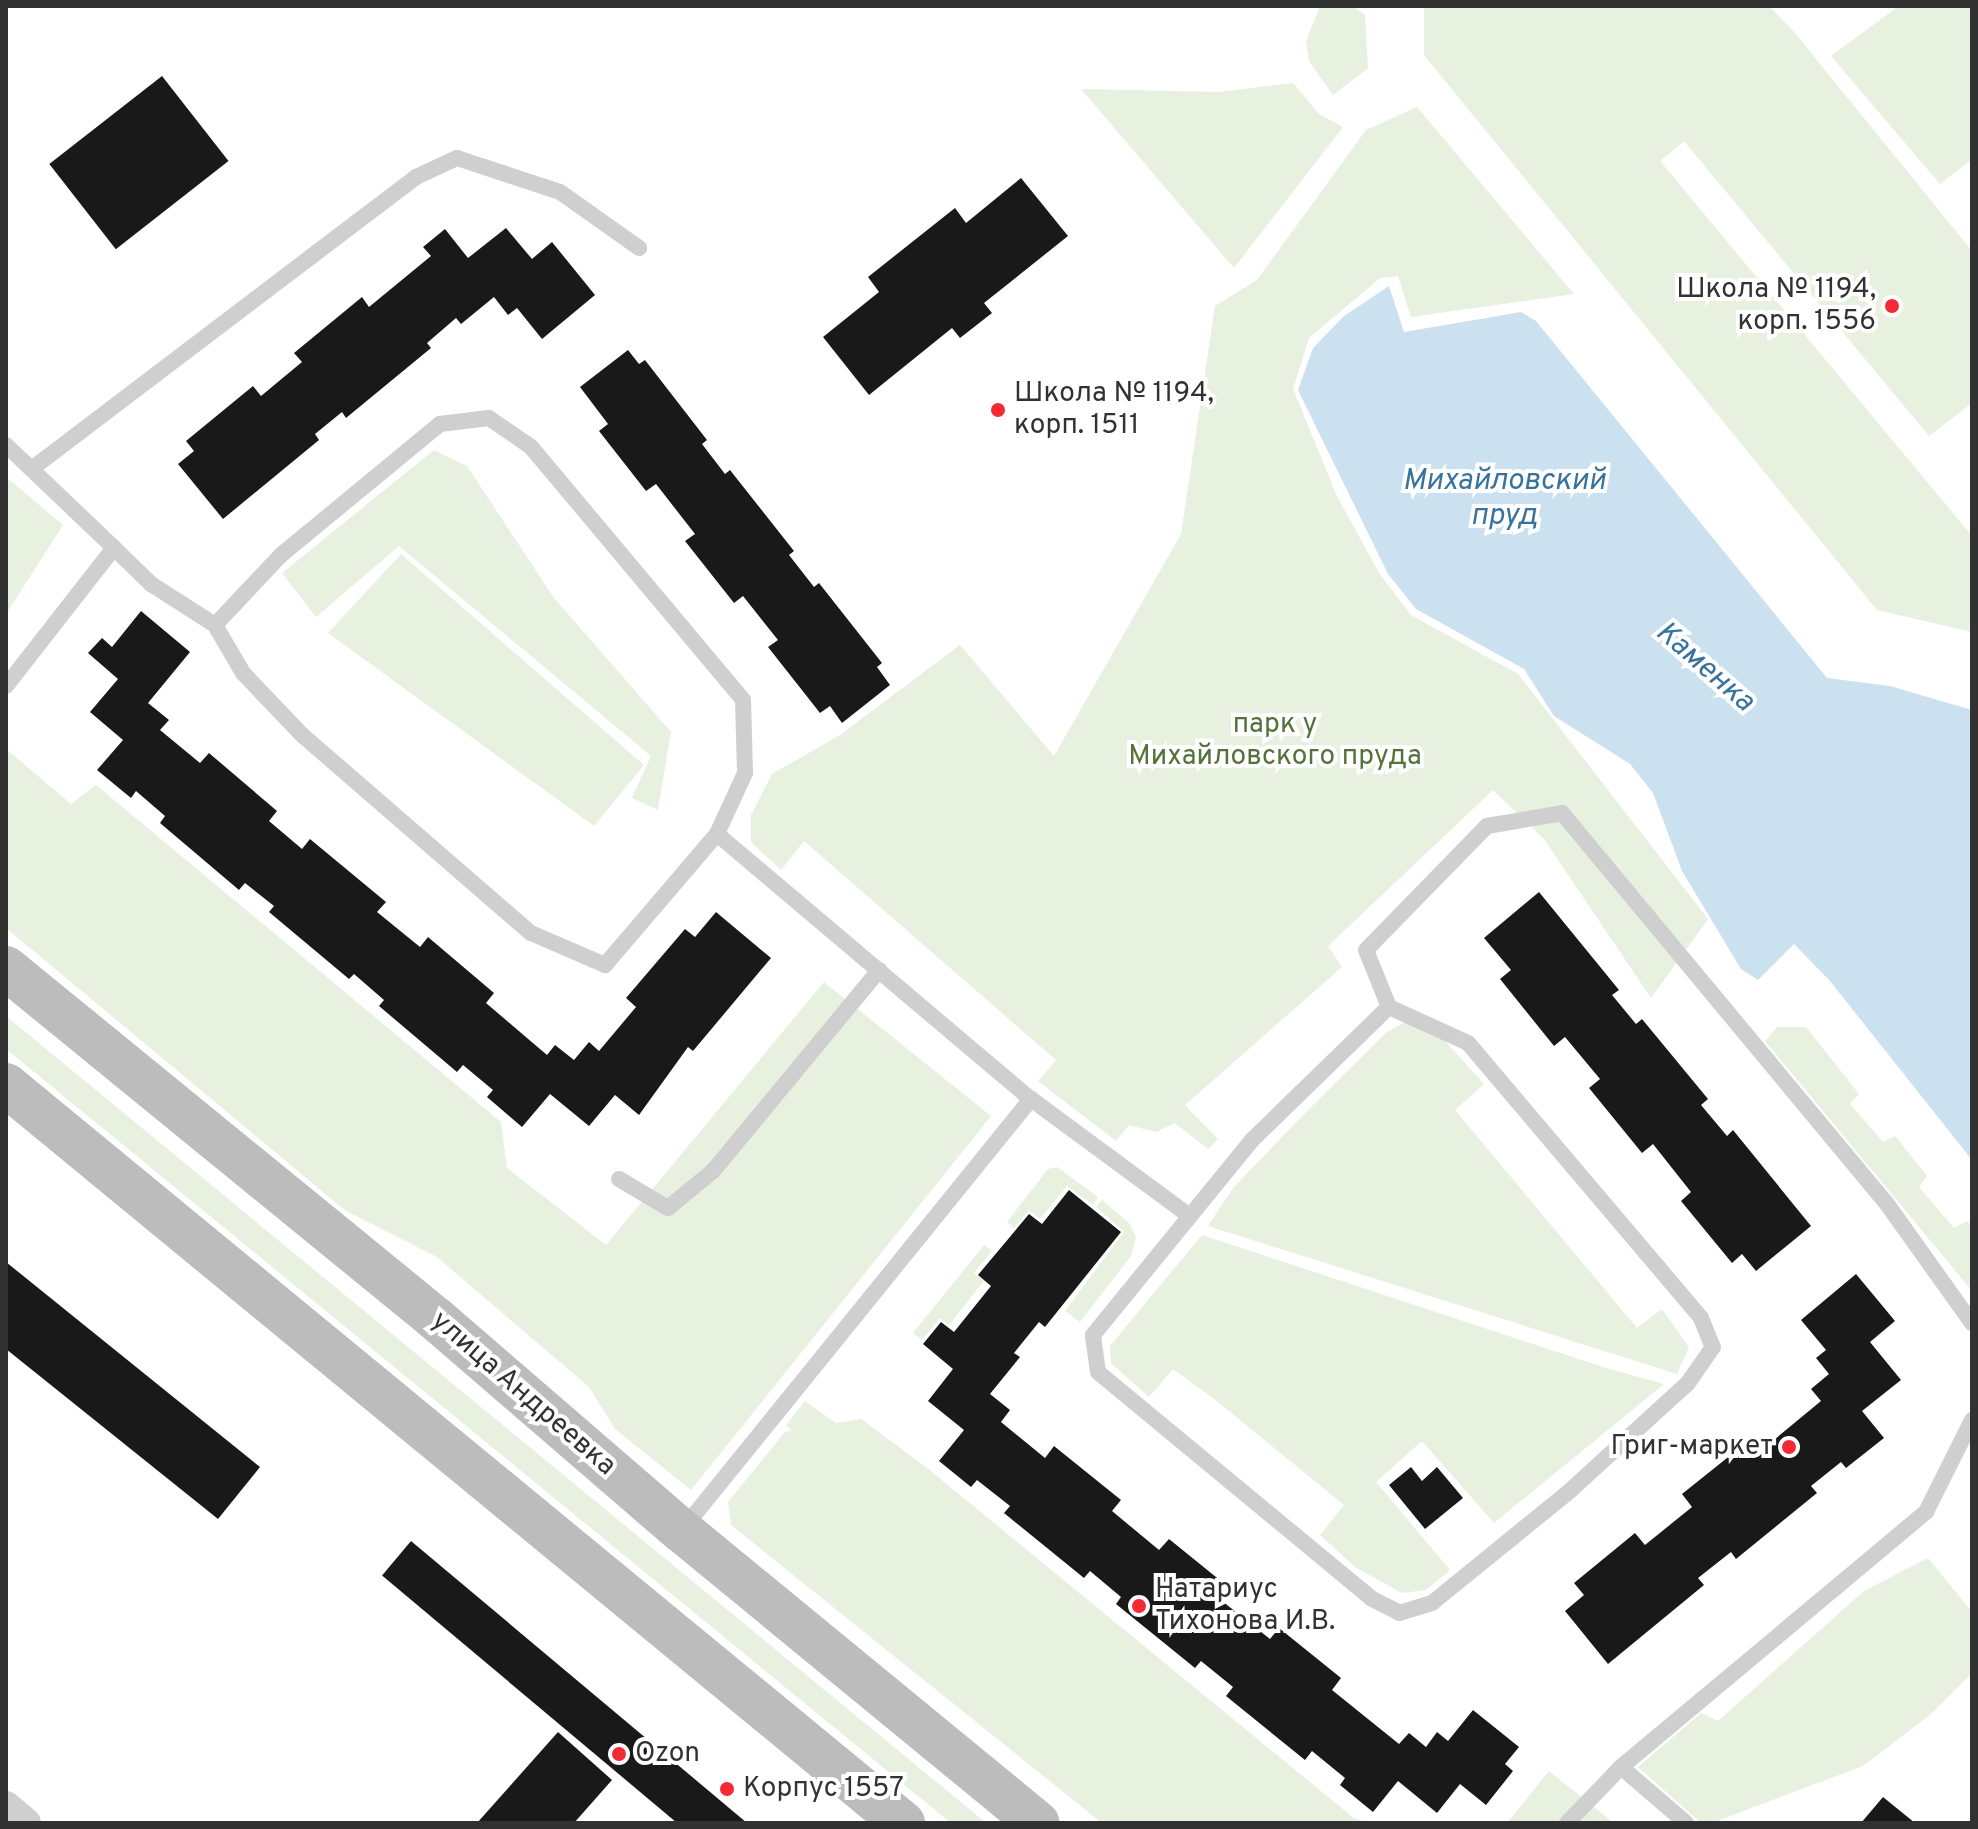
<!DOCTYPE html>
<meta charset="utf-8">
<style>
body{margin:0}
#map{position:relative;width:1978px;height:1829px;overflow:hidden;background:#fff;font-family:Overpass,sans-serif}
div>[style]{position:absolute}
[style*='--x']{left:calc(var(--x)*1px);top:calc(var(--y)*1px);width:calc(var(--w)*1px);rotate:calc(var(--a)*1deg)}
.green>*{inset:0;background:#e8f0e0}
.water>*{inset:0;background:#cce1f0}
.building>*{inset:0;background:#191919;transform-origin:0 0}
.lane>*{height:16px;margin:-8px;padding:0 8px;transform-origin:8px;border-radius:8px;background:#cfcfcf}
.street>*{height:30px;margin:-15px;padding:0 15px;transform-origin:15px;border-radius:15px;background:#cfcfcf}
.secondary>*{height:44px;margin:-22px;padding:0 22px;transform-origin:22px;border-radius:22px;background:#bcbcbc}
.dots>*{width:22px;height:22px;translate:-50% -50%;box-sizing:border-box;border:4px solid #fff;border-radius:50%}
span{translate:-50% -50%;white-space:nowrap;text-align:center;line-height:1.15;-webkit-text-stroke:8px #fff;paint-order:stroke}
.poi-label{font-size:28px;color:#323232}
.right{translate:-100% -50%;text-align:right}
.left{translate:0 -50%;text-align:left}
.park-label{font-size:28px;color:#54733b}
.street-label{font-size:28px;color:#323232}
.water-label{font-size:30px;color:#38739d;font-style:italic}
.frame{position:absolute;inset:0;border:8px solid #323232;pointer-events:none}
</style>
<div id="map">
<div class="green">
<i style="clip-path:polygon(1320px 6px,1352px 6px,1365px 15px,1368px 68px,1333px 95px,1309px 61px,1306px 41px)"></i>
<i style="clip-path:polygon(1424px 6px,1769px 6px,1794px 32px,1972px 251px,1972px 403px,1929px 436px,1684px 141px,1660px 161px,1972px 536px,1972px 632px,1877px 610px,1424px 55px)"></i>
<i style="clip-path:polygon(1899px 6px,1972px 6px,1972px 159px,1940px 184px,1831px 56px)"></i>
<i style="clip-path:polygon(1293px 83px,1319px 114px,1343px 127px,1234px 268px,1081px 89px,1219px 92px)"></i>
<i style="clip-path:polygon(1417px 107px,1574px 294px,1411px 317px,1398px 276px,1380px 278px,1309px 338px,1293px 389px,1337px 496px,1379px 573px,1411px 615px,1518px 674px,1708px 919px,1651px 998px,1544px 839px,1493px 790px,1328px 946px,1342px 967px,1185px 1105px,1218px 1139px,1208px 1149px,1175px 1123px,1156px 1132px,1129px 1125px,1116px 1141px,1038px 1081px,1056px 1060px,804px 841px,781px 870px,751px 842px,751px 815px,772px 774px,840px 735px,960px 645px,1054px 756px,1181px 534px,1215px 306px,1257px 280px,1366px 130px)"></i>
<i style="clip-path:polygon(434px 450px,467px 466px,554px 598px,671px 732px,658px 810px,632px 798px,651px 756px,399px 546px,316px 617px,282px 573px)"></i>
<i style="clip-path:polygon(6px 477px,63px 525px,6px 614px)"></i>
<i style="clip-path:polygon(401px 554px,644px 765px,594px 826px,328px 633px)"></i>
<i style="clip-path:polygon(6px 749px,71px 804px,96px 785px,501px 1122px,507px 1168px,606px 1245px,824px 982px,991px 1116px,691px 1490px,615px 1429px,589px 1387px,437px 1257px,346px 1211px,6px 928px)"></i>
<i style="clip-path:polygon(6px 1016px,985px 1822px,985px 1823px,951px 1823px,6px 1049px)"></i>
<i style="clip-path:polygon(1411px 1019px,1435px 1030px,1484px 1084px,1455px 1110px,1637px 1328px,1662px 1309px,1689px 1347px,1677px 1374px,1208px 1226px,1233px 1188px,1310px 1108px,1387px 1032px)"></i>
<i style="clip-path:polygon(1777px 1027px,1806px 1027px,1859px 1094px,1850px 1104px,1883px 1142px,1895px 1136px,1927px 1176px,1919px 1187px,1954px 1228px,1967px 1221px,1972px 1226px,1972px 1291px,1765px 1041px)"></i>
<i style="clip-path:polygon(1057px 1167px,1098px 1197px,1093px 1205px,1067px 1186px,1040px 1219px,1029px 1210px,1014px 1228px,1007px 1222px,1048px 1169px)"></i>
<i style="clip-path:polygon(1102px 1200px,1129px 1223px,1136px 1237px,1131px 1256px,1080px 1322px,1065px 1311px,1124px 1232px,1096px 1207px)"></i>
<i style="clip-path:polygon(1202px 1235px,1606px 1368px,1664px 1384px,1494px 1523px,1422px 1441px,1376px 1482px,1450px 1570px,1426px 1590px,1402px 1593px,1355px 1567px,1320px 1535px,1344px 1505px,1218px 1402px,1173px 1369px,1149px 1397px,1111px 1363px,1110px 1346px)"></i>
<i style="clip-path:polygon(984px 1245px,992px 1251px,974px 1273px,984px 1281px,949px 1325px,940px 1318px,922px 1340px,913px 1333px)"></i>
<i style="clip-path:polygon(805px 1401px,836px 1423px,861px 1419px,927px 1468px,1355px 1819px,1373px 1823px,1102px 1823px,731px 1525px,728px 1502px,785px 1432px,792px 1431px,786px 1425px)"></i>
<i style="clip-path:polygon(1928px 1558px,1972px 1612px,1972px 1673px,1931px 1714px,1863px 1766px,1712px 1823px,1701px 1823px,1638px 1767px,1701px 1713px,1718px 1721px,1864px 1591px)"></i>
<i style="clip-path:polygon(1549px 1771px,1614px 1823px,1507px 1823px)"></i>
</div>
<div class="water">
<i style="clip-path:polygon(1389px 286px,1404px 332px,1521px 312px,1536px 321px,1827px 678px,1890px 686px,1972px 710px,1972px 1160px,1830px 981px,1794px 944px,1758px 980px,1741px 969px,1682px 871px,1653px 793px,1630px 764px,1554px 716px,1524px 669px,1416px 609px,1388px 574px,1298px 390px,1313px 348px,1344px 316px)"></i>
</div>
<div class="building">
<i style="left:162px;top:76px;width:108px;height:143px;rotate:52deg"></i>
<i style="clip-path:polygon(1021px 178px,1068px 236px,984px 303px,992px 313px,960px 338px,952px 328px,869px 395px,823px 337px,879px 292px,868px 277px,955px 208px,966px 223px)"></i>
<i style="clip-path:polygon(506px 228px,532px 259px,552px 242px,595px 295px,542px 339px,517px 308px,508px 315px,494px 297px,461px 324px,456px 318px,427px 343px,431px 348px,346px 418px,342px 412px,315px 434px,319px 440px,223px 519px,178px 464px,194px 451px,186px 441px,253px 386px,261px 396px,302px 362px,294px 353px,362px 297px,369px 307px,431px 256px,423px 247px,445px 229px,468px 258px)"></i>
<i style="clip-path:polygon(628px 350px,639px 364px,645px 360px,707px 440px,702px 444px,725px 474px,730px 470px,794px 551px,789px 555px,814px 587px,819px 583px,882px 663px,877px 667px,890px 685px,842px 723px,830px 706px,820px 713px,768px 647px,778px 640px,743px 596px,734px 603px,685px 541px,695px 534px,656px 484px,646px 491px,599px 431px,608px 424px,580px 387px)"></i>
<i style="clip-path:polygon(141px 611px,190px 652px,148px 703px,169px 720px,160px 730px,200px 763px,209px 753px,277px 811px,269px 821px,302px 849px,310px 839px,386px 902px,377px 912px,420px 947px,428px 937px,494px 993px,486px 1003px,547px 1055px,555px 1045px,574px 1060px,589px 1042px,599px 1051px,636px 1007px,626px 998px,685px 929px,695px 937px,716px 912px,771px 958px,693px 1051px,688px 1047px,639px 1115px,615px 1095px,589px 1126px,550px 1094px,522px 1127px,487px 1097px,493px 1090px,463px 1065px,457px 1072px,379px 1006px,384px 1000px,354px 974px,349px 979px,269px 912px,274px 906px,245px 883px,239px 890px,160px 823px,165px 816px,136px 791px,131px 798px,97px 770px,123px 740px,90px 712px,118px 679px,88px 653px,102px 638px,112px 647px)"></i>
<i style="clip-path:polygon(1539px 892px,1619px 990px,1612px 995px,1636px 1024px,1642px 1019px,1708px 1099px,1701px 1105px,1727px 1136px,1733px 1130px,1811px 1226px,1756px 1271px,1742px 1254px,1732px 1263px,1681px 1201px,1691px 1192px,1653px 1144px,1642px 1153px,1589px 1088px,1600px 1079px,1565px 1037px,1554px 1046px,1500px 979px,1511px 970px,1484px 938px)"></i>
<i style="clip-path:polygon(1069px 1190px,1121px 1232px,1045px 1327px,1039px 1322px,1014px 1353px,1020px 1357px,990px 1394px,1010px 1410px,1001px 1422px,1045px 1458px,1054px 1446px,1121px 1500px,1112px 1511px,1159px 1550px,1169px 1539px,1232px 1590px,1222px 1601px,1270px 1639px,1279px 1628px,1341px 1678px,1332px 1690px,1399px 1744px,1409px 1733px,1426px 1747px,1437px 1732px,1448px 1741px,1473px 1710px,1519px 1747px,1505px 1764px,1513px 1771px,1486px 1805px,1460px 1784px,1437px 1813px,1398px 1781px,1373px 1812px,1340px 1785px,1345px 1778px,1312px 1751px,1305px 1760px,1226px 1696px,1233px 1687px,1201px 1661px,1195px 1668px,1116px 1604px,1121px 1597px,1090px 1571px,1084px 1578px,1004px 1513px,1010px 1506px,977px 1480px,971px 1487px,939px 1461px,964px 1430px,928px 1401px,953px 1369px,923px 1344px,941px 1322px,954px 1332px,991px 1286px,978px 1275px,1029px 1214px,1042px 1224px)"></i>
<i style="clip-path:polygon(6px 1262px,260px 1467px,218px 1519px,6px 1349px)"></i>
<i style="clip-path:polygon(1856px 1274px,1895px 1321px,1870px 1342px,1901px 1380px,1862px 1411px,1884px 1438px,1846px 1468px,1841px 1462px,1811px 1486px,1817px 1493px,1736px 1559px,1731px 1552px,1698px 1578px,1704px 1585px,1608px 1664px,1565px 1611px,1584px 1595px,1574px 1583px,1635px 1533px,1645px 1545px,1692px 1507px,1682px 1494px,1747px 1442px,1757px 1454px,1821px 1401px,1811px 1389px,1829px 1374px,1816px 1358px,1826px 1350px,1801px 1320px)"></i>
<i style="clip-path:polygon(1411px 1467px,1422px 1481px,1437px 1467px,1463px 1498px,1425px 1529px,1389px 1485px)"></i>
<i style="left:411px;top:1541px;width:439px;height:45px;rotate:40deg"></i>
<i style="clip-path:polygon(558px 1732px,612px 1780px,574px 1823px,477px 1823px)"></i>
<i style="clip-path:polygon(1883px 1797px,1915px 1823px,1861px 1823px)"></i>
</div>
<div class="lane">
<i style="--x:6;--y:445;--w:149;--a:43.6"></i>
<i style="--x:34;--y:467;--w:480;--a:-37.2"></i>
<i style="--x:416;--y:177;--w:45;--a:-24.9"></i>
<i style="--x:457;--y:158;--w:108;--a:18.3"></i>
<i style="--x:560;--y:192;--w:97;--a:35.3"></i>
<i style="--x:215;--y:625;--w:96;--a:-46.7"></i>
<i style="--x:281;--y:555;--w:206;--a:-39.5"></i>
<i style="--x:440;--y:424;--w:49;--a:-7"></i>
<i style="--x:489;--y:418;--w:51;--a:34.6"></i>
<i style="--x:531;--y:447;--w:330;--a:50"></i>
<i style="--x:743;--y:700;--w:73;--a:88.4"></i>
<i style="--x:745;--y:773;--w:67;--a:114.7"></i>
<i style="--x:6;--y:686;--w:175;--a:-52"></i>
<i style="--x:114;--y:548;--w:52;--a:44.2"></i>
<i style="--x:151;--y:584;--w:76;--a:32.6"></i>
<i style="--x:215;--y:625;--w:56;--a:59.7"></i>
<i style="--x:243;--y:673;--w:84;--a:46.4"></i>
<i style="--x:301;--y:734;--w:304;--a:40.9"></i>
<i style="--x:531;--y:933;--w:81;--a:23.4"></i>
<i style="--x:605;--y:965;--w:172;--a:-49.5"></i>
<i style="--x:717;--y:834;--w:411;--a:40.2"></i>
<i style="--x:1031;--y:1099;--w:194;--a:36.4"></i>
<i style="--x:1389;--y:1007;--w:87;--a:24.5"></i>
<i style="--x:1468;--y:1043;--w:360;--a:49.7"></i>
<i style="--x:1701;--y:1318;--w:31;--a:68"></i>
<i style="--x:1713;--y:1347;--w:44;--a:124.8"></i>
<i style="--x:1688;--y:1383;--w:159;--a:137.6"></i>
<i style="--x:1571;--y:1490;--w:179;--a:140.9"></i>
<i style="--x:1432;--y:1603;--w:34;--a:163"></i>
<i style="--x:1400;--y:1613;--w:33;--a:-153"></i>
<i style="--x:1371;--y:1598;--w:354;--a:-140.4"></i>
<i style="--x:1098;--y:1372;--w:37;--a:-98"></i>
<i style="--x:1093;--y:1335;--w:252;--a:-50.8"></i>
<i style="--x:1252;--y:1140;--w:191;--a:-44.2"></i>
<i style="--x:1389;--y:1007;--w:61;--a:-112"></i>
<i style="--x:1366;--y:950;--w:173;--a:-45.7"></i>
<i style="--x:1487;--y:826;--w:76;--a:-9.8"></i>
<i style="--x:1562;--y:813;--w:508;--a:50.27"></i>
<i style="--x:1887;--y:1204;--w:146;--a:54.5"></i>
<i style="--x:619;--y:1179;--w:57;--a:30.6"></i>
<i style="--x:668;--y:1208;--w:58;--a:-39.4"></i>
<i style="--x:713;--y:1171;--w:261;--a:-50.4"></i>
<i style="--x:682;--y:1530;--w:555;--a:-51"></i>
<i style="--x:1621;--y:1767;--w:86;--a:40.7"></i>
<i style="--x:1567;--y:1823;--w:78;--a:-46"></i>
<i style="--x:1621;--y:1767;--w:398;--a:-39.9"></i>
<i style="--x:1926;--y:1512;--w:103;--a:-63.4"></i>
</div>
<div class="street">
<i style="--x:6;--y:1806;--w:26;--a:40"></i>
</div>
<div class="secondary">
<i style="--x:6;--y:968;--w:555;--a:39.22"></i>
<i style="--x:436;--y:1319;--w:325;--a:40.8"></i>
<i style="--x:682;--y:1531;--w:460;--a:39.4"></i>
<i style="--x:6;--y:1085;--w:1162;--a:39.45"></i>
</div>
<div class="dots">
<i style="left:1892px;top:306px;background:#f32a34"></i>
<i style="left:998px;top:410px;background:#f32a34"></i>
<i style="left:1789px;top:1447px;background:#f32a34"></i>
<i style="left:1139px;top:1606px;background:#f32a34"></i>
<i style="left:619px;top:1754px;background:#f32a34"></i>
<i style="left:727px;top:1789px;background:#f32a34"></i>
</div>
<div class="poi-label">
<span class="right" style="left:1876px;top:306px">Школа № 1194,<br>корп. 1556</span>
<span class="left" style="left:1014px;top:410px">Школа № 1194,<br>корп. 1511</span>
<span class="right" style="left:1773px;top:1447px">Григ-маркет</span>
<span class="left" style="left:1155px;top:1606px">Натариус<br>Тихонова И.В.</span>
<span class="left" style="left:635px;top:1754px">Ozon</span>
<span class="left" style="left:743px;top:1789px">Корпус 1557</span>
</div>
<div class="park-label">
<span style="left:1275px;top:741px">парк у<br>Михайловского пруда</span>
</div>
<div class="street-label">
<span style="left:523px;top:1394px;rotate:41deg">улица Андреевка</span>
</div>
<div class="water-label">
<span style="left:1504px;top:499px">Михайловский<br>пруд</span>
<span style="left:1704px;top:668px;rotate:41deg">Каменка</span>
</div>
<div class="frame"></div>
</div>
